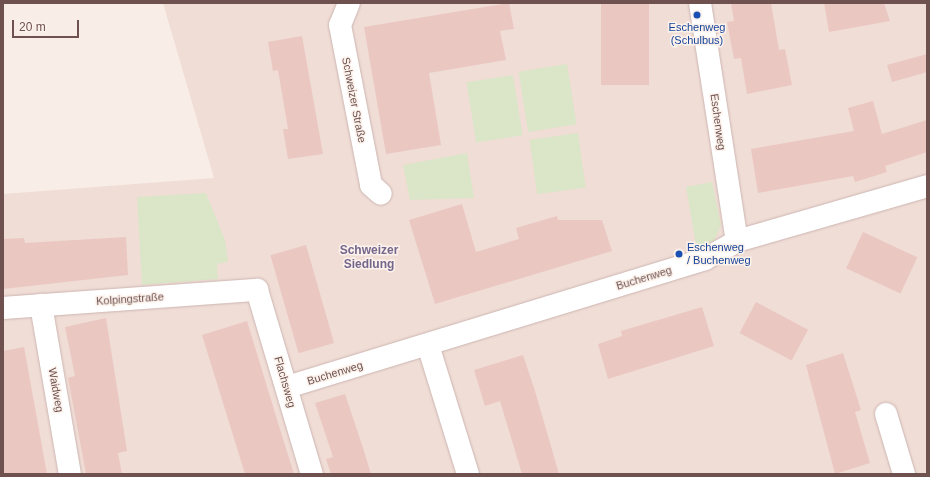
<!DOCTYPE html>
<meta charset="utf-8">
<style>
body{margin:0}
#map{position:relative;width:930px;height:477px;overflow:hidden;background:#f9ede7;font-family:Arial,sans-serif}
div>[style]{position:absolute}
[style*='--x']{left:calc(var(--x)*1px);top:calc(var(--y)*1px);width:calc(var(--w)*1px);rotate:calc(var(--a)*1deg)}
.residential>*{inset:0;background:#f0ddd6}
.green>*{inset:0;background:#dbe5c7;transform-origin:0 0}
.building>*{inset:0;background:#ebc7c2;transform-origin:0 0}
.roads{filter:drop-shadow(0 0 1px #ccb5b1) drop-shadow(0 0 1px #ccb5b1)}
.minor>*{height:22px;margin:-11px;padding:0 11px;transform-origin:11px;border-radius:11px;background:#fff}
.dots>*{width:11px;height:11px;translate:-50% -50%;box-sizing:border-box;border:2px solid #fcf2ec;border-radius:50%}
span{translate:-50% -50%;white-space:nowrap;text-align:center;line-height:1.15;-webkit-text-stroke:3px #fcf2ec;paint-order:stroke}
.transit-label{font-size:11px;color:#164399}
.left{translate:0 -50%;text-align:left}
.street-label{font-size:11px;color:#6f514f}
.neighbourhood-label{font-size:12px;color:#75668c;font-weight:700}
.frame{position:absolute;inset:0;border:4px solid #6f514f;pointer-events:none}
.scale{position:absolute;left:12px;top:20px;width:67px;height:18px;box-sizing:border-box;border:2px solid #6f514f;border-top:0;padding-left:5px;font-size:12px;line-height:14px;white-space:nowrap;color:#6f514f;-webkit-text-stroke:3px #fcf2ec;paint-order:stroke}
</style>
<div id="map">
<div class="residential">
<i style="clip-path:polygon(163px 3px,927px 3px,927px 474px,3px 474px,3px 194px,214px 178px)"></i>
</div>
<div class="green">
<i style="left:567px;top:64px;width:61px;height:49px;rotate:81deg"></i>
<i style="left:513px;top:75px;width:61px;height:47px;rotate:81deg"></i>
<i style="left:578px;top:133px;width:55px;height:49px;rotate:82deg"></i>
<i style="clip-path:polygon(467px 153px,474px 198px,410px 200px,403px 165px)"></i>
<i style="clip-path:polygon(712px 182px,721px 225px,713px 244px,697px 251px,686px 187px)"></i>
<i style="clip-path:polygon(206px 193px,225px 240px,228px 262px,217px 264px,218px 279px,142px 285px,137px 197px)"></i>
</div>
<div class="building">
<i style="clip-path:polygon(509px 3px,514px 29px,500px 31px,506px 60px,429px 73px,441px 145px,386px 154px,364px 27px)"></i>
<i style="left:601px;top:3px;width:48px;height:82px"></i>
<i style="clip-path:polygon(731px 3px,771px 3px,779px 50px,785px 49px,792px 85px,747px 94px,741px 58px,734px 59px,727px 22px,734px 21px)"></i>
<i style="clip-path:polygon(824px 3px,884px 3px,890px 21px,829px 32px)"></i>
<i style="clip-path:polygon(302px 36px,323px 154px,288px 159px,283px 129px,288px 129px,278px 70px,273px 71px,268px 42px)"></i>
<i style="clip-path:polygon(927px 54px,927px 72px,892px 82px,887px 65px)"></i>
<i style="clip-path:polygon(873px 101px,882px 134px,927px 120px,927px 152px,885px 166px,887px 172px,855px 182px,853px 176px,758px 193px,751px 149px,854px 131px,848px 108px)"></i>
<i style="clip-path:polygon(462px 204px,476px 252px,519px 239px,516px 228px,557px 216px,558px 220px,602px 220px,612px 251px,435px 304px,409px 220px)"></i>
<i style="left:863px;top:232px;width:60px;height:40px;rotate:25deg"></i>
<i style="clip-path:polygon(126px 237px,128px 275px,3px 289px,3px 239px,24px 238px,25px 243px)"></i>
<i style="left:306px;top:245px;width:102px;height:37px;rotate:74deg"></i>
<i style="left:756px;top:302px;width:59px;height:35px;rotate:28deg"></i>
<i style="clip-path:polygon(702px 307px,714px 346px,608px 379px,598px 344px,622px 336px,621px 331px)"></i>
<i style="clip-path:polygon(106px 318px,127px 451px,118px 453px,122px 474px,86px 474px,68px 378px,75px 376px,65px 327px)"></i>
<i style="clip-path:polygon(247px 321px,279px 426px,294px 474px,245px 474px,202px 335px)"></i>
<i style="clip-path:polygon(24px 347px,30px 380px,47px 474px,3px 474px,3px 351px)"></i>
<i style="clip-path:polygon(843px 353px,861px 410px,855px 412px,870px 463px,835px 474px,806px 365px)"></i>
<i style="clip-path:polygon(523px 355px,535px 391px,559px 474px,522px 474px,500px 401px,485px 406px,474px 370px)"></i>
<i style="clip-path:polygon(345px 394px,363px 448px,371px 474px,331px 474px,326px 459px,333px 457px,315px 403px)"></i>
</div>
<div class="roads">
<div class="minor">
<i style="--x:349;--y:3;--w:24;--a:112"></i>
<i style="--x:340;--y:25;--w:163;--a:79"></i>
<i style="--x:371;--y:185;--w:13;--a:42"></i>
<i style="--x:700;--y:3;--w:241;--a:81.2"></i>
<i style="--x:41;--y:305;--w:171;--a:80.3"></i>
<i style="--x:3;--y:308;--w:255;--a:-4.1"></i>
<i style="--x:257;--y:290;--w:192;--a:73.4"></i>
<i style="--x:428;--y:345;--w:135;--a:72.8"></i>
<i style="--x:287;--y:387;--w:437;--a:-17"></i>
<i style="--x:705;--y:259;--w:37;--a:-29"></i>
<i style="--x:737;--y:241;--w:198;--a:-16.1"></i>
<i style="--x:886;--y:414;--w:63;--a:73.3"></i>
</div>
</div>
<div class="dots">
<i style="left:697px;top:15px;background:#1a4fb4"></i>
<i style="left:679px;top:254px;background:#1a4fb4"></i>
</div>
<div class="transit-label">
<span style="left:697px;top:34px">Eschenweg<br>(Schulbus)</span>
<span class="left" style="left:687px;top:254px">Eschenweg<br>/ Buchenweg</span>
</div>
<div class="street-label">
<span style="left:354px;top:100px;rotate:79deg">Schweizer Straße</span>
<span style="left:718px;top:122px;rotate:82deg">Eschenweg</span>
<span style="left:644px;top:278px;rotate:-17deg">Buchenweg</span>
<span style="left:130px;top:299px;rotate:-4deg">Kolpingstraße</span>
<span style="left:335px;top:373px;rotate:-17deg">Buchenweg</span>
<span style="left:285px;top:382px;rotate:74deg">Flachsweg</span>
<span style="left:56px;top:390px;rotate:80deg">Waidweg</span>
</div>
<div class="neighbourhood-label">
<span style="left:369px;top:258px">Schweizer<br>Siedlung</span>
</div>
<div class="frame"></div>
<div class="scale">20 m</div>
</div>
